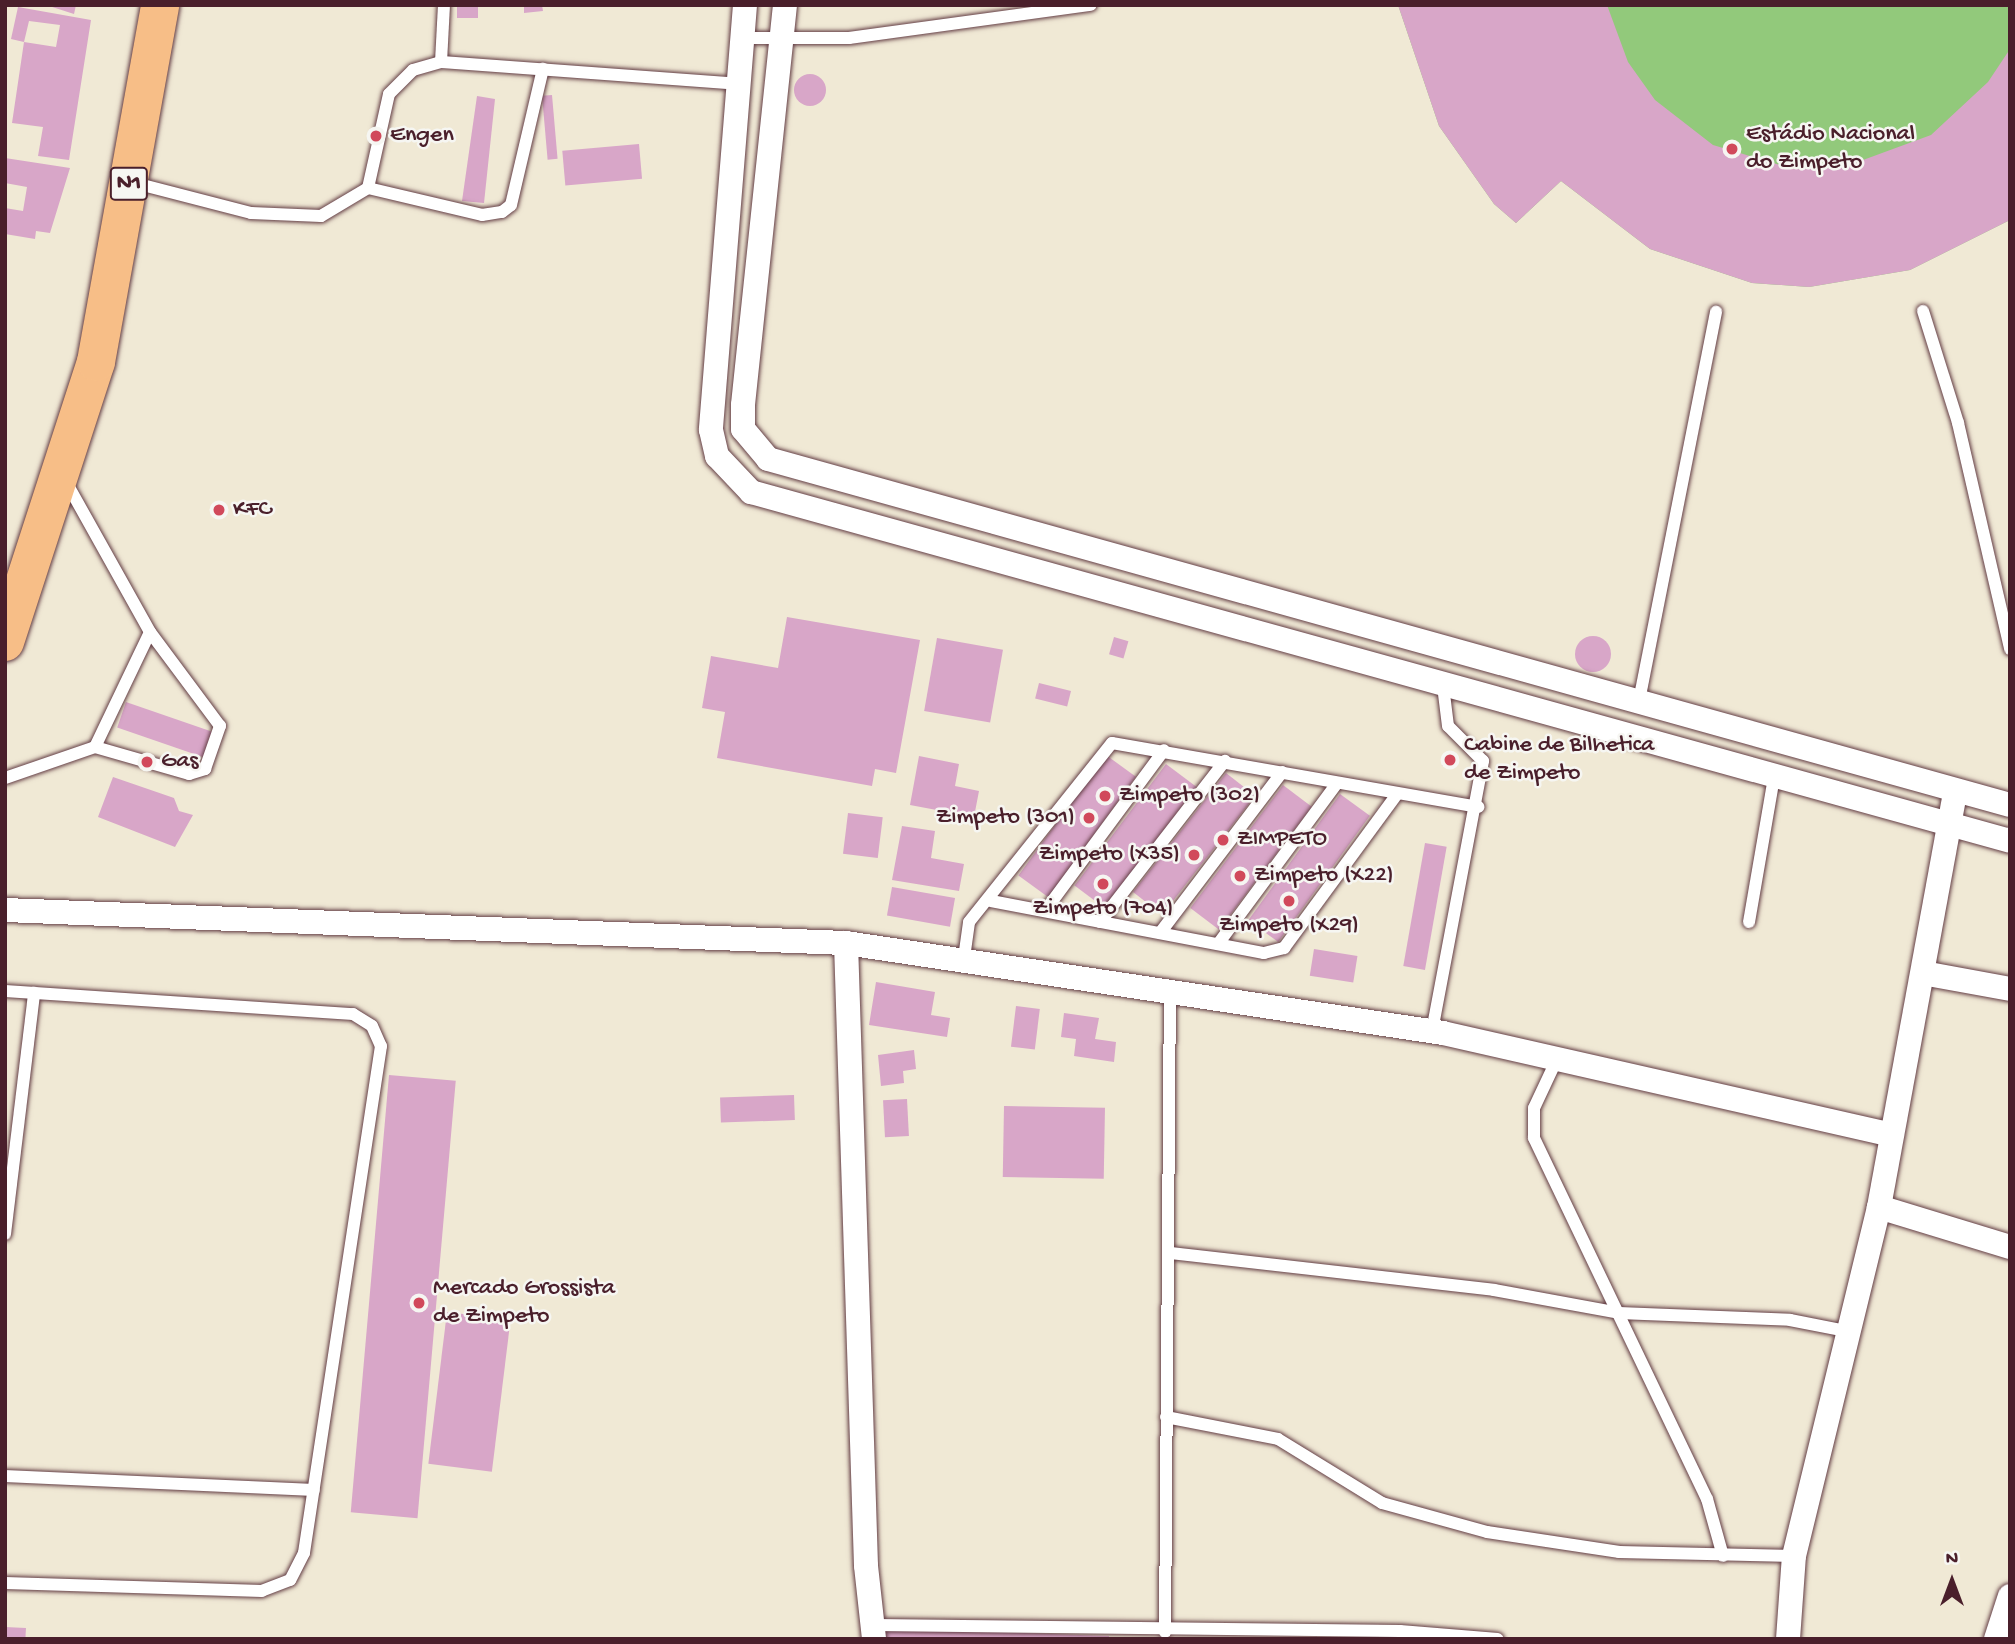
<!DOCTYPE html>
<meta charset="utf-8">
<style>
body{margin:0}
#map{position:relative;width:2015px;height:1644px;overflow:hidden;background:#f0e9d5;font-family:"Gochi Hand",sans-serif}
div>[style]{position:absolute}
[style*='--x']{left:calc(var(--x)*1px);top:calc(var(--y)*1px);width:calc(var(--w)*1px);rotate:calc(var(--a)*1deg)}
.green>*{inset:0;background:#92c97b}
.building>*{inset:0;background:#d8a6c8;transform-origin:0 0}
.round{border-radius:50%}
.roads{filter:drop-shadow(0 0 2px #633d44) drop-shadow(0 0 2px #633d44)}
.service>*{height:12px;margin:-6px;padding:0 6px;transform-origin:6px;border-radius:6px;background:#fff}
.minor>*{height:24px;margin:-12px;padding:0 12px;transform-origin:12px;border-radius:12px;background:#fff}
.trunk>*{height:38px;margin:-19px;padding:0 19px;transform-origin:19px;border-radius:19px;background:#f7be87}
.dots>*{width:19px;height:19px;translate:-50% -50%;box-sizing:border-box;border:4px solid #f6f6f2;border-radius:50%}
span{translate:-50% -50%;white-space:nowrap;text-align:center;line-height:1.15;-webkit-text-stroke:5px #f6f6f2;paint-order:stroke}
.shield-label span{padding:2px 5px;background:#f6f6f2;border:2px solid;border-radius:5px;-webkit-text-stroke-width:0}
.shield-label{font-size:23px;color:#4a1f2b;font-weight:700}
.poi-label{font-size:24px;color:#4a1f2b}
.left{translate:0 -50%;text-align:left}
.right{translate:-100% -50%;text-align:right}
.frame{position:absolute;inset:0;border:7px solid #4a1f2b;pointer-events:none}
.north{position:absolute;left:1917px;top:1546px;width:70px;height:70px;-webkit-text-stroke:5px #f6f6f2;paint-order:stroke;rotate:0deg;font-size:19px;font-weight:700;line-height:28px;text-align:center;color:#4a1f2b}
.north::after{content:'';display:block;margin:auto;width:24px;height:32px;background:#4a1f2b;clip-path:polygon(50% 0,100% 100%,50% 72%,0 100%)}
</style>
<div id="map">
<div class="green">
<i style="clip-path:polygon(1398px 5px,2010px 5px,2010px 220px,1910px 270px,1809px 287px,1752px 283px,1650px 249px,1561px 181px,1516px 223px,1494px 204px,1439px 126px)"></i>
</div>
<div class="building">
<i style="clip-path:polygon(46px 5px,76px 5px,74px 14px)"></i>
<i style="left:457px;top:5px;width:21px;height:13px"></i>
<i style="clip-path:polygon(524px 5px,542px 5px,543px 11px,524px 13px)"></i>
<i style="clip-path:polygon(1398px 5px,1607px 5px,1628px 62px,1655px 100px,1713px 145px,1793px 169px,1844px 167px,1931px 135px,1988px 82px,2010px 49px,2010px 220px,1910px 270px,1809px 287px,1752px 283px,1650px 249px,1561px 181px,1516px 223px,1494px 204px,1439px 126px)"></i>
<i style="clip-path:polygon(18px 7px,91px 20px,69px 160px,38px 156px,43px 127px,12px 123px,24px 42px,56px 47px,60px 25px,29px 21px,24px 42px,11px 39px)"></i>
<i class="round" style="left:794px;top:74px;width:32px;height:32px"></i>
<i style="left:552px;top:95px;width:64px;height:10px;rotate:85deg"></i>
<i style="clip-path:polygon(477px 96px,495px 99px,484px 203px,462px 201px)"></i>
<i style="left:639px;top:144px;width:35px;height:77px;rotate:85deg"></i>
<i style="clip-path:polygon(5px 158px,70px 168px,50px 233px,36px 231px,35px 239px,5px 234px,5px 208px,23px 211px,27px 187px,5px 183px)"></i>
<i style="clip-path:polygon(787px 617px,920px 640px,896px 773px,875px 769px,872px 786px,717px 758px,725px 712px,702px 708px,711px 656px,778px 668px)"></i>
<i class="round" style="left:1575px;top:636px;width:36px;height:36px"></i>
<i style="left:1114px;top:637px;width:15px;height:18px;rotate:16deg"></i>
<i style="left:937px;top:638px;width:67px;height:74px;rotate:10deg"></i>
<i style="left:1039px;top:683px;width:33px;height:16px;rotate:14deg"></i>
<i style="left:126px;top:702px;width:92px;height:27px;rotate:19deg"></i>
<i style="left:1445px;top:753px;width:12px;height:13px;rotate:14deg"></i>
<i style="left:1106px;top:755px;width:37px;height:149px;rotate:36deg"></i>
<i style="clip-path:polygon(919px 756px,959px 764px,955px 786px,979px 791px,974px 817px,910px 805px)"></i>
<i style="left:1166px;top:764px;width:38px;height:152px;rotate:37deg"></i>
<i style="left:1226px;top:773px;width:37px;height:151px;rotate:38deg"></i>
<i style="clip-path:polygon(113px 777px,174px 798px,179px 811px,193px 815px,175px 847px,98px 817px)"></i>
<i style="left:1283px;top:785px;width:36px;height:154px;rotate:37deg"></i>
<i style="left:1340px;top:794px;width:37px;height:156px;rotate:36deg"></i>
<i style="left:848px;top:813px;width:35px;height:41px;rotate:7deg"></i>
<i style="clip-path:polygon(902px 826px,935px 831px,931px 858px,964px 864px,959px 891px,892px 880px)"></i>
<i style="left:1425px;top:843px;width:22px;height:125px;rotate:10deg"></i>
<i style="left:892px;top:887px;width:64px;height:29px;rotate:10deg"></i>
<i style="left:1314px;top:949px;width:44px;height:27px;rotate:9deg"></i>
<i style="clip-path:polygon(876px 982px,935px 992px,931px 1015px,950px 1018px,947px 1037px,869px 1025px)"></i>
<i style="left:1016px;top:1006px;width:24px;height:41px;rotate:7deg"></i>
<i style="clip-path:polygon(1064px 1013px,1099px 1018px,1095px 1039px,1116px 1042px,1114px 1062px,1074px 1056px,1076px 1039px,1061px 1037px)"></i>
<i style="clip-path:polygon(914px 1050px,916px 1069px,903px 1071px,904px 1083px,881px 1086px,878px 1055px)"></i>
<i style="left:389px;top:1075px;width:67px;height:439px;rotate:5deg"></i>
<i style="left:794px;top:1095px;width:25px;height:74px;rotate:88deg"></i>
<i style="left:907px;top:1099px;width:37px;height:24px;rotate:87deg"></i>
<i style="left:1004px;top:1106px;width:101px;height:71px;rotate:1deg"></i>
<i style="left:447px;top:1312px;width:64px;height:153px;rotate:7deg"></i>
<i style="left:5px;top:1627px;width:21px;height:12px;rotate:3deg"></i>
<i style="clip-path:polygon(882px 1628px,1109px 1636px,1109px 1639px,882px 1639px)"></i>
</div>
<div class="roads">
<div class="service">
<i style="--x:742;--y:38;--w:107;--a:0"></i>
<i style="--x:849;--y:38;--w:244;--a:-7.8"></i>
<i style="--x:441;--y:62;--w:57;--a:-87"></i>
<i style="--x:131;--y:182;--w:124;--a:14.5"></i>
<i style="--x:251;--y:213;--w:70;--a:2.5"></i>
<i style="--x:321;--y:216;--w:55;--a:-30.8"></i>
<i style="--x:368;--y:188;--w:96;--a:-77.4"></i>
<i style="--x:389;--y:94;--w:34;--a:-45"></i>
<i style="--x:413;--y:70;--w:29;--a:-16"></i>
<i style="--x:441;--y:62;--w:298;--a:4.2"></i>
<i style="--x:368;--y:188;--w:117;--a:13.3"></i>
<i style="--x:482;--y:215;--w:20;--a:-9"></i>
<i style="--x:502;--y:212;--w:11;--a:-38"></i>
<i style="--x:511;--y:205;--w:140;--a:-76.8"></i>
<i style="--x:1923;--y:311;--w:117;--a:72.6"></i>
<i style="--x:1958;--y:423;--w:232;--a:77"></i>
<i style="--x:1638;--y:706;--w:402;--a:-78.8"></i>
<i style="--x:95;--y:747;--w:98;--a:16"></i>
<i style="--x:189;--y:774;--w:17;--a:-17"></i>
<i style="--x:205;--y:769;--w:46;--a:-70.8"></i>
<i style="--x:220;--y:726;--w:117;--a:-126.7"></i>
<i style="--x:5;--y:778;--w:95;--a:-19"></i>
<i style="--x:95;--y:747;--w:127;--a:-64.4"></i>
<i style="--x:150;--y:632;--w:174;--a:-119.2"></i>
<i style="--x:991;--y:901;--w:278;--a:10.8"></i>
<i style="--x:1264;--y:953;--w:21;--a:-14"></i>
<i style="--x:1284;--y:948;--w:191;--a:-53.7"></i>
<i style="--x:1045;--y:911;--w:200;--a:-53.5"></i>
<i style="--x:1100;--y:922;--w:204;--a:-52.2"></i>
<i style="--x:1749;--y:922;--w:146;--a:-80.2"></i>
<i style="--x:1160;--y:933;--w:202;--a:-52.8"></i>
<i style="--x:1218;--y:944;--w:200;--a:-53.5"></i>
<i style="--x:964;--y:958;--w:36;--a:-82"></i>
<i style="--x:969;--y:922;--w:229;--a:-51.4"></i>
<i style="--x:1112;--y:743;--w:372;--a:9.9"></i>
<i style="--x:5;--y:991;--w:349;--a:3.8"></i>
<i style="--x:353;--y:1014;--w:22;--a:32"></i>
<i style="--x:372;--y:1026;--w:22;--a:66"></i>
<i style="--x:381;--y:1046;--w:513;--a:98.64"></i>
<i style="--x:304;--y:1553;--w:30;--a:117"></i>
<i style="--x:290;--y:1580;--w:30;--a:159"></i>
<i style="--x:262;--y:1591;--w:257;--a:-178.2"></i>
<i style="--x:1432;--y:1031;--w:275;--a:-79.3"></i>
<i style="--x:1483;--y:761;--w:49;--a:-135"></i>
<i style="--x:1448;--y:726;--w:40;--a:-97.1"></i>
<i style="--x:1557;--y:1059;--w:54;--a:115.1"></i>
<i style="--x:1534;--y:1108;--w:30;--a:90"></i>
<i style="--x:1534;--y:1138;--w:400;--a:64.4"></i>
<i style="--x:1707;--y:1499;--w:59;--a:74.3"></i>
<i style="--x:5;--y:1234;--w:243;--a:-83.1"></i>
<i style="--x:1170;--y:1253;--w:326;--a:6.5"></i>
<i style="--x:1494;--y:1290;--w:127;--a:10.4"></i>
<i style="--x:1619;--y:1313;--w:171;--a:2.3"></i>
<i style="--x:1790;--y:1320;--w:63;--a:11"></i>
<i style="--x:1166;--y:1417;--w:114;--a:11.1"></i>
<i style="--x:1278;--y:1439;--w:122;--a:31.6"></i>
<i style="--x:1382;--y:1503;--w:109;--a:15.4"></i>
<i style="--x:1487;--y:1532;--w:134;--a:8.6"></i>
<i style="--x:1619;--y:1552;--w:175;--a:1.3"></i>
<i style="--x:5;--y:1476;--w:309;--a:2.6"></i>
<i style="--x:875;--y:1625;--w:525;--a:0.65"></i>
<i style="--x:1400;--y:1631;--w:98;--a:4.7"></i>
<i style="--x:1165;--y:1632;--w:644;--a:-89.56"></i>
</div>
<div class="minor">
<i style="--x:745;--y:5;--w:426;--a:94.6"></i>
<i style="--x:711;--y:430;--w:27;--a:77"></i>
<i style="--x:717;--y:456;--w:50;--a:46.6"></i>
<i style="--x:751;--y:492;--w:1306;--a:15.49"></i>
<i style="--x:785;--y:5;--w:402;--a:96"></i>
<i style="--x:743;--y:405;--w:24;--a:90"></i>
<i style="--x:743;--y:429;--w:39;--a:50"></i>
<i style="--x:768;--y:459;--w:1289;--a:15.57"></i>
<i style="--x:5;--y:910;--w:842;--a:2.25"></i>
<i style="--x:846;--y:943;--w:604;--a:8.57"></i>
<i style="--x:1443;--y:1033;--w:460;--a:12.8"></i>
<i style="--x:846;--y:943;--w:623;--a:88.16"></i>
<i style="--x:866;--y:1566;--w:73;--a:83.7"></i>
<i style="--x:1923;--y:973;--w:88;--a:10.4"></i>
<i style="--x:1879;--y:1207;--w:137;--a:17"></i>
<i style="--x:1788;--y:1639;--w:83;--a:-85.9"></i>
<i style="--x:1794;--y:1556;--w:359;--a:-76.3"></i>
<i style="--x:1879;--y:1207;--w:423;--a:-79.6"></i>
<i style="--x:1996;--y:1639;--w:45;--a:-72"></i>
</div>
<div class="trunk">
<i style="--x:5;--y:642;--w:294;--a:-72"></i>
<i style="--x:96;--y:362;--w:363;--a:-79.8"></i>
</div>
</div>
<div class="dots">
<i style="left:376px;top:136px;background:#d1495b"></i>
<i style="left:1732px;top:149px;background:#d1495b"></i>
<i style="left:219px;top:510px;background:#d1495b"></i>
<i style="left:1450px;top:760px;background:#d1495b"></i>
<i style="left:147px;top:762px;background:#d1495b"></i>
<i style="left:1105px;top:796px;background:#d1495b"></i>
<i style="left:1089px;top:818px;background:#d1495b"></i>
<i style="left:1223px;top:840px;background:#d1495b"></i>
<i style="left:1194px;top:855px;background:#d1495b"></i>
<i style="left:1240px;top:876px;background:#d1495b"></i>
<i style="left:1103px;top:884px;background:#d1495b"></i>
<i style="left:1289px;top:901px;background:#d1495b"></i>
<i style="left:419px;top:1303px;background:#d1495b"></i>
</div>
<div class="shield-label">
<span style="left:129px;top:184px">N1</span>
</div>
<div class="poi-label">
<span class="left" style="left:1746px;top:149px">Estádio Nacional<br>do Zimpeto</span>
<span class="left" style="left:390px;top:136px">Engen</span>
<span class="left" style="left:233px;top:510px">KFC</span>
<span class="left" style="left:1464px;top:760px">Cabine de Bilhetica<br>de Zimpeto</span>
<span class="left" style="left:161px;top:762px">Gas</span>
<span class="left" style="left:1119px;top:796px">Zimpeto (302)</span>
<span class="right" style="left:1075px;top:818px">Zimpeto (301)</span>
<span class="left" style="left:1237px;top:840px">ZIMPETO</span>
<span class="right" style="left:1180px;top:855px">Zimpeto (X35)</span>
<span class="left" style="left:1254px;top:876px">Zimpeto (X22)</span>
<span style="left:1103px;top:909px">Zimpeto (704)</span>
<span style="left:1289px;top:926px">Zimpeto (X29)</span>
<span class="left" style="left:433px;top:1303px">Mercado Grossista<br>de Zimpeto</span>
</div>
<div class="frame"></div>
<div class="north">N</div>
</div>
